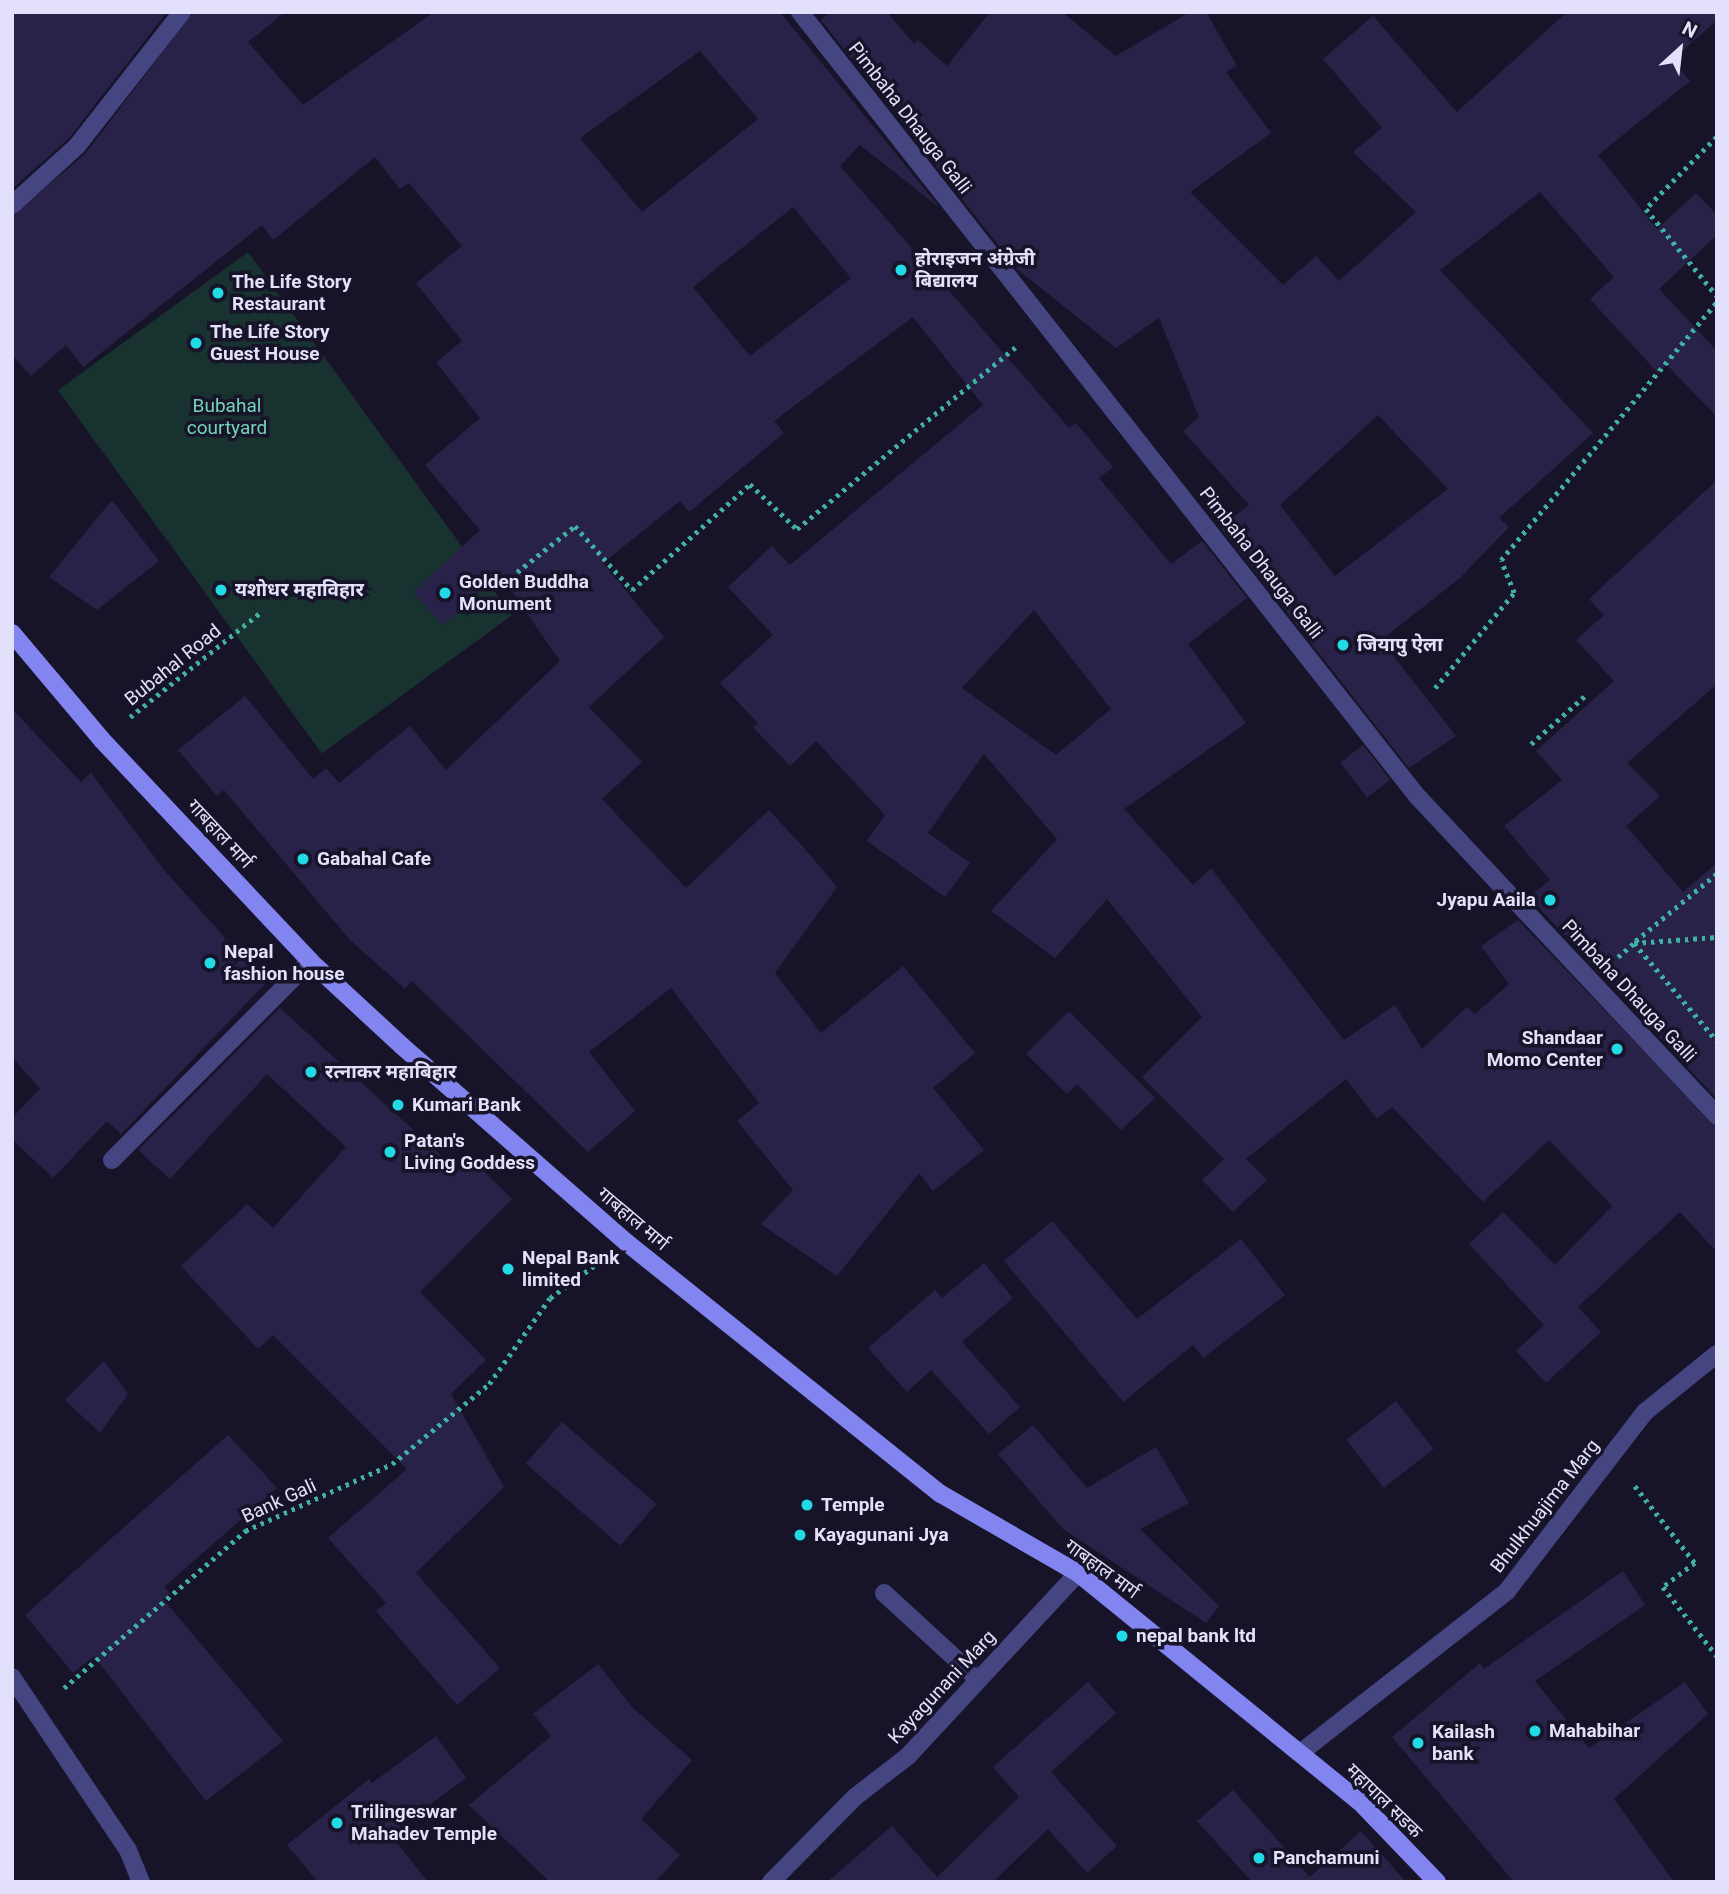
<!DOCTYPE html>
<meta charset="utf-8">
<style>
body{margin:0}
#map{position:relative;width:1729px;height:1894px;overflow:hidden;background:#171429;font-family:Roboto,"Noto Sans Devanagari",sans-serif}
div>[style]{position:absolute}
[style*='--x']{left:calc(var(--x)*1px);top:calc(var(--y)*1px);width:calc(var(--w)*1px);rotate:calc(var(--a)*1deg)}
.green>*{inset:0;background:#183230;transform-origin:0 0}
.building>*{inset:0;background:#282248;transform-origin:0 0}
.path>*{height:4.5px;margin-top:-2.25px;transform-origin:0;background:repeating-linear-gradient(90deg,#40afa4 0 3.5px,transparent 0 8.5px)}
.lane>*{height:18px;margin:-9px;padding:0 9px;transform-origin:9px;border-radius:9px;background:#454582}
.street>*{height:18px;margin:-9px;padding:0 9px;transform-origin:9px;border-radius:9px;background:#454582}
.secondary>*{height:18px;margin:-9px;padding:0 9px;transform-origin:9px;border-radius:9px;background:#8284f0}
.dots>*{width:19px;height:19px;translate:-50% -50%;box-sizing:border-box;border:4px solid #171429;border-radius:50%}
span{translate:-50% -50%;white-space:nowrap;text-align:center;line-height:1.15;-webkit-text-stroke:7px #171429;paint-order:stroke}
.street-label{font-size:19px;color:#e2e0fb}
.poi-label{font-size:19px;color:#e2e0fb;font-weight:700}
.left{translate:0 -50%;text-align:left}
.right{translate:-100% -50%;text-align:right}
.park-label{font-size:19px;color:#73d4b8}
.frame{position:absolute;inset:0;border:14px solid #e2e0fb;pointer-events:none}
.north{position:absolute;left:1645px;top:14px;width:70px;height:70px;-webkit-text-stroke:5px #171429;paint-order:stroke;rotate:27deg;font-size:19px;font-weight:700;line-height:28px;text-align:center;color:#e2e0fb}
.north::after{content:'';display:block;margin:auto;width:24px;height:32px;background:#e2e0fb;clip-path:polygon(50% 0,100% 100%,50% 72%,0 100%)}
</style>
<div id="map">
<div class="green">
<i style="left:248px;top:252px;width:449px;height:235px;rotate:54deg"></i>
</div>
<div class="building">
<i style="clip-path:polygon(12px 12px,167px 12px,69px 138px,12px 189px)"></i>
<i style="clip-path:polygon(evenodd,193px 12px,285px 12px,248px 42px,303px 105px,434px 12px,780px 12px,940px 208px,860px 145px,840px 166px,1069px 428px,1076px 423px,1113px 467px,1099px 478px,1171px 564px,1202px 541px,1247px 598px,1188px 644px,1246px 723px,1124px 809px,1193px 885px,1211px 868px,1344px 1040px,1395px 1005px,1422px 1049px,1467px 1007px,1475px 1014px,1509px 984px,1481px 946px,1518px 920px,1717px 1127px,1717px 1252px,1680px 1212px,1578px 1307px,1601px 1332px,1546px 1383px,1516px 1351px,1544px 1325px,1469px 1244px,1503px 1212px,1555px 1265px,1612px 1206px,1549px 1140px,1483px 1202px,1392px 1107px,1377px 1119px,1346px 1079px,1246px 1159px,1267px 1180px,1233px 1212px,1202px 1180px,1224px 1159px,1142px 1077px,1202px 1017px,1107px 899px,1055px 958px,991px 911px,1057px 839px,984px 754px,928px 833px,970px 863px,945px 897px,867px 841px,885px 815px,816px 741px,790px 766px,753px 727px,758px 723px,720px 683px,773px 635px,728px 587px,772px 546px,790px 565px,983px 405px,913px 317px,774px 421px,784px 433px,689px 512px,680px 501px,603px 563px,664px 637px,589px 707px,642px 762px,602px 799px,686px 888px,769px 810px,805px 849px,837px 887px,775px 973px,821px 1033px,903px 966px,975px 1053px,933px 1088px,984px 1150px,933px 1191px,919px 1173px,837px 1276px,761px 1224px,793px 1190px,737px 1121px,759px 1103px,671px 988px,589px 1052px,635px 1111px,588px 1152px,412px 981px,405px 989px,349px 939px,224px 790px,217px 796px,178px 750px,245px 696px,313px 779px,326px 768px,339px 783px,410px 726px,446px 770px,560px 661px,499px 573px,443px 625px,413px 592px,480px 530px,425px 465px,480px 418px,436px 362px,462px 341px,416px 283px,462px 246px,409px 183px,400px 189px,375px 157px,273px 240px,262px 225px,83px 367px,66px 345px,31px 376px,12px 355px,12px 216px,86px 153px,193px 12px,700px 51px,758px 119px,642px 212px,580px 138px,700px 51px,193px 12px,793px 207px,851px 278px,750px 356px,693px 287px,793px 207px,193px 12px,1034px 610px,1111px 709px,1056px 755px,962px 688px,1034px 610px)"></i>
<i style="clip-path:polygon(evenodd,830px 12px,887px 12px,914px 44px,918px 40px,947px 66px,990px 12px,1062px 12px,1116px 56px,1190px 12px,1206px 12px,1237px 66px,1226px 72px,1271px 133px,1190px 192px,1283px 285px,1316px 256px,1339px 281px,1416px 212px,1353px 152px,1382px 128px,1323px 59px,1373px 16px,1457px 112px,1567px 12px,1717px 12px,1717px 20px,1672px 60px,1690px 81px,1598px 155px,1657px 229px,1696px 193px,1717px 215px,1717px 235px,1659px 289px,1717px 351px,1717px 417px,1667px 365px,1658px 373px,1590px 299px,1614px 277px,1540px 192px,1440px 270px,1593px 433px,1499px 518px,1509px 527px,1460px 578px,1381px 640px,1456px 736px,1409px 768px,1220px 527px,1249px 505px,1183px 431px,1199px 417px,1159px 318px,1116px 348px,1017px 269px,821px 20px,830px 12px,1378px 415px,1448px 489px,1335px 576px,1280px 505px,1378px 415px)"></i>
<i style="clip-path:polygon(1717px 480px,1717px 684px,1627px 763px,1660px 796px,1626px 826px,1683px 892px,1717px 863px,1717px 1099px,1529px 897px,1550px 880px,1504px 826px,1562px 780px,1536px 751px,1614px 681px,1576px 640px,1604px 615px,1589px 599px)"></i>
<i style="clip-path:polygon(112px 500px,159px 561px,97px 610px,49px 577px)"></i>
<i style="clip-path:polygon(12px 709px,81px 782px,91px 773px,165px 871px,266px 983px,121px 1134px,107px 1121px,53px 1178px,12px 1139px,12px 1118px,40px 1089px,12px 1057px)"></i>
<i style="left:1363px;top:745px;width:44px;height:29px;rotate:52deg"></i>
<i style="clip-path:polygon(280px 1008px,458px 1171px,470px 1158px,512px 1199px,420px 1292px,486px 1360px,451px 1394px,504px 1487px,416px 1573px,500px 1668px,457px 1705px,376px 1611px,386px 1603px,328px 1538px,407px 1469px,273px 1335px,258px 1349px,181px 1266px,247px 1204px,273px 1228px,346px 1147px,267px 1074px,170px 1179px,138px 1150px)"></i>
<i style="clip-path:polygon(1069px 1011px,1155px 1098px,1121px 1130px,1077px 1084px,1067px 1094px,1026px 1054px)"></i>
<i style="clip-path:polygon(1052px 1221px,1137px 1319px,1241px 1239px,1285px 1295px,1203px 1358px,1193px 1345px,1123px 1402px,1004px 1261px)"></i>
<i style="clip-path:polygon(984px 1263px,1013px 1298px,962px 1342px,1020px 1407px,989px 1434px,931px 1370px,907px 1392px,868px 1348px,935px 1290px,942px 1298px)"></i>
<i style="clip-path:polygon(104px 1361px,128px 1394px,100px 1433px,65px 1400px)"></i>
<i style="left:1396px;top:1401px;width:61px;height:63px;rotate:52deg"></i>
<i style="left:562px;top:1422px;width:125px;height:55px;rotate:41deg"></i>
<i style="clip-path:polygon(1033px 1425px,1087px 1488px,1156px 1447px,1189px 1503px,1140px 1529px,1219px 1606px,1206px 1623px,1063px 1529px,998px 1454px)"></i>
<i style="clip-path:polygon(228px 1435px,277px 1488px,164px 1587px,170px 1593px,163px 1599px,283px 1741px,206px 1801px,94px 1656px,73px 1673px,25px 1615px)"></i>
<i style="clip-path:polygon(1623px 1571px,1645px 1605px,1535px 1681px,1589px 1748px,1685px 1682px,1708px 1714px,1614px 1799px,1674px 1882px,1514px 1882px,1392px 1737px,1480px 1663px,1484px 1669px)"></i>
<i style="clip-path:polygon(598px 1664px,633px 1708px,692px 1760px,641px 1819px,680px 1855px,655px 1882px,550px 1882px,469px 1805px,551px 1736px,533px 1714px)"></i>
<i style="clip-path:polygon(1088px 1682px,1116px 1713px,1051px 1772px,1117px 1846px,1087px 1873px,1048px 1829px,993px 1882px,827px 1882px,892px 1826px,937px 1877px,1019px 1797px,993px 1767px)"></i>
<i style="clip-path:polygon(436px 1736px,466px 1778px,390px 1834px,428px 1882px,318px 1882px,287px 1845px,369px 1779px,372px 1783px)"></i>
<i style="clip-path:polygon(1233px 1790px,1310px 1877px,1361px 1831px,1406px 1882px,1252px 1882px,1197px 1821px)"></i>
</div>
<div class="path">
<i style="--x:1717;--y:137;--w:101;--a:134.6"></i>
<i style="--x:1646;--y:209;--w:112;--a:50.8"></i>
<i style="--x:517;--y:572;--w:74;--a:-38.4"></i>
<i style="--x:575;--y:526;--w:86;--a:48.3"></i>
<i style="--x:632;--y:590;--w:159;--a:-41.9"></i>
<i style="--x:750;--y:484;--w:65;--a:43.8"></i>
<i style="--x:797;--y:529;--w:286;--a:-39.8"></i>
<i style="--x:1435;--y:688;--w:124;--a:-50.3"></i>
<i style="--x:1514;--y:593;--w:35;--a:-112"></i>
<i style="--x:1501;--y:560;--w:336;--a:-50.1"></i>
<i style="--x:130;--y:717;--w:168;--a:-38.7"></i>
<i style="--x:1531;--y:744;--w:74;--a:-41.7"></i>
<i style="--x:1717;--y:874;--w:108;--a:140.3"></i>
<i style="--x:1634;--y:943;--w:128;--a:49.7"></i>
<i style="--x:1618;--y:957;--w:21;--a:-41"></i>
<i style="--x:1634;--y:943;--w:83;--a:-4.1"></i>
<i style="--x:1635;--y:1486;--w:98;--a:52.1"></i>
<i style="--x:1695;--y:1563;--w:40;--a:143"></i>
<i style="--x:1663;--y:1587;--w:88;--a:52"></i>
<i style="--x:64;--y:1688;--w:240;--a:-40.9"></i>
<i style="--x:245;--y:1531;--w:162;--a:-24.5"></i>
<i style="--x:392;--y:1464;--w:126;--a:-39.5"></i>
<i style="--x:489;--y:1384;--w:105;--a:-54.7"></i>
<i style="--x:550;--y:1298;--w:56;--a:-36.3"></i>
</div>
<div class="lane">
<i style="--x:112;--y:1160;--w:281;--a:-45.1"></i>
</div>
<div class="street">
<i style="--x:800;--y:12;--w:998;--a:51.8"></i>
<i style="--x:1417;--y:796;--w:439;--a:46.8"></i>
<i style="--x:12;--y:205;--w:88;--a:-42.2"></i>
<i style="--x:77;--y:146;--w:170;--a:-51.9"></i>
<i style="--x:884;--y:1593;--w:127;--a:42.5"></i>
<i style="--x:12;--y:1677;--w:208;--a:56.2"></i>
<i style="--x:128;--y:1850;--w:35;--a:68"></i>
<i style="--x:1300;--y:1753;--w:263;--a:-38"></i>
<i style="--x:1507;--y:1591;--w:226;--a:-52.4"></i>
<i style="--x:1645;--y:1412;--w:92;--a:-38.9"></i>
<i style="--x:771;--y:1882;--w:120;--a:-45.3"></i>
<i style="--x:855;--y:1797;--w:67;--a:-37.7"></i>
<i style="--x:908;--y:1756;--w:250;--a:-47.1"></i>
</div>
<div class="secondary">
<i style="--x:12;--y:633;--w:140;--a:49.9"></i>
<i style="--x:102;--y:740;--w:303;--a:46.7"></i>
<i style="--x:310;--y:961;--w:125;--a:42.7"></i>
<i style="--x:402;--y:1046;--w:298;--a:41.2"></i>
<i style="--x:626;--y:1242;--w:403;--a:38.7"></i>
<i style="--x:941;--y:1494;--w:158;--a:30"></i>
<i style="--x:1078;--y:1573;--w:363;--a:39.1"></i>
<i style="--x:1360;--y:1802;--w:111;--a:46.1"></i>
</div>
<div class="dots">
<i style="left:901px;top:270px;background:#22dae5"></i>
<i style="left:218px;top:293px;background:#22dae5"></i>
<i style="left:196px;top:343px;background:#22dae5"></i>
<i style="left:221px;top:590px;background:#22dae5"></i>
<i style="left:445px;top:593px;background:#22dae5"></i>
<i style="left:1343px;top:645px;background:#22dae5"></i>
<i style="left:303px;top:859px;background:#22dae5"></i>
<i style="left:1550px;top:900px;background:#22dae5"></i>
<i style="left:210px;top:963px;background:#22dae5"></i>
<i style="left:1617px;top:1049px;background:#22dae5"></i>
<i style="left:311px;top:1072px;background:#22dae5"></i>
<i style="left:398px;top:1105px;background:#22dae5"></i>
<i style="left:390px;top:1152px;background:#22dae5"></i>
<i style="left:508px;top:1269px;background:#22dae5"></i>
<i style="left:807px;top:1505px;background:#22dae5"></i>
<i style="left:800px;top:1535px;background:#22dae5"></i>
<i style="left:1122px;top:1636px;background:#22dae5"></i>
<i style="left:1535px;top:1731px;background:#22dae5"></i>
<i style="left:1418px;top:1743px;background:#22dae5"></i>
<i style="left:337px;top:1823px;background:#22dae5"></i>
<i style="left:1259px;top:1858px;background:#22dae5"></i>
</div>
<div class="street-label">
<span style="left:910px;top:118px;rotate:52deg">Pimbaha Dhauga Galli</span>
<span style="left:1261px;top:563px;rotate:52deg">Pimbaha Dhauga Galli</span>
<span style="left:173px;top:665px;rotate:-39deg">Bubahal Road</span>
<span style="left:220px;top:834px;rotate:47deg">गाबहाल मार्ग</span>
<span style="left:1629px;top:991px;rotate:47deg">Pimbaha Dhauga Galli</span>
<span style="left:633px;top:1219px;rotate:40deg">गाबहाल मार्ग</span>
<span style="left:279px;top:1501px;rotate:-25deg">Bank Gali</span>
<span style="left:1545px;top:1506px;rotate:-52deg">Bhulkhuajima Marg</span>
<span style="left:1102px;top:1569px;rotate:36deg">गाबहाल मार्ग</span>
<span style="left:942px;top:1687px;rotate:-47deg">Kayagunani Marg</span>
<span style="left:1384px;top:1801px;rotate:44deg">महापाल सडक</span>
</div>
<div class="poi-label">
<span class="left" style="left:915px;top:270px">होराइजन अंग्रेजी<br>बिद्यालय</span>
<span class="left" style="left:232px;top:293px">The Life Story<br>Restaurant</span>
<span class="left" style="left:210px;top:343px">The Life Story<br>Guest House</span>
<span class="left" style="left:459px;top:593px">Golden Buddha<br>Monument</span>
<span class="left" style="left:235px;top:590px">यशोधर महाविहार</span>
<span class="left" style="left:1357px;top:645px">जियापु ऐला</span>
<span class="left" style="left:317px;top:859px">Gabahal Cafe</span>
<span class="right" style="left:1536px;top:900px">Jyapu Aaila</span>
<span class="left" style="left:224px;top:963px">Nepal<br>fashion house</span>
<span class="right" style="left:1603px;top:1049px">Shandaar<br>Momo Center</span>
<span class="left" style="left:325px;top:1072px">रत्नाकर महाबिहार</span>
<span class="left" style="left:412px;top:1105px">Kumari Bank</span>
<span class="left" style="left:404px;top:1152px">Patan's<br>Living Goddess</span>
<span class="left" style="left:522px;top:1269px">Nepal Bank<br>limited</span>
<span class="left" style="left:821px;top:1505px">Temple</span>
<span class="left" style="left:814px;top:1535px">Kayagunani Jya</span>
<span class="left" style="left:1136px;top:1636px">nepal bank ltd</span>
<span class="left" style="left:1549px;top:1731px">Mahabihar</span>
<span class="left" style="left:1432px;top:1743px">Kailash<br>bank</span>
<span class="left" style="left:351px;top:1823px">Trilingeswar<br>Mahadev Temple</span>
<span class="left" style="left:1273px;top:1858px">Panchamuni</span>
</div>
<div class="park-label">
<span style="left:227px;top:417px">Bubahal<br>courtyard</span>
</div>
<div class="frame"></div>
<div class="north">N</div>
</div>
